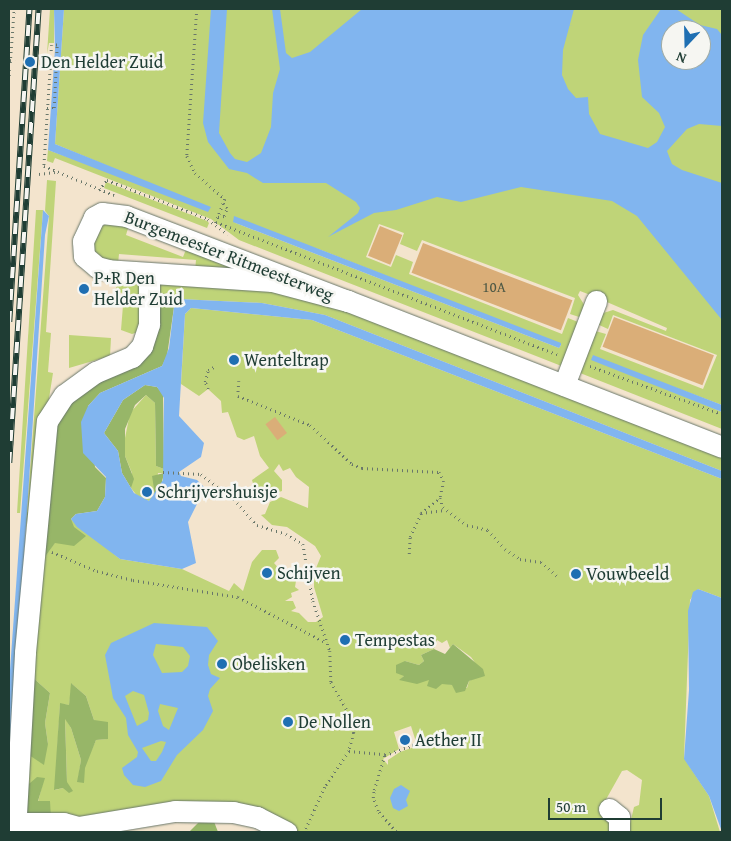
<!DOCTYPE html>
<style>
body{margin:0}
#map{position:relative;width:731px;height:841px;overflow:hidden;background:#f3e4cd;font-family:"Gentium Book Plus",serif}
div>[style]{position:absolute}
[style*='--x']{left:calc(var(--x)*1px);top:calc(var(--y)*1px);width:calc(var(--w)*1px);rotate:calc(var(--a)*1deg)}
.green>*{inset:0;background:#bfd478}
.forest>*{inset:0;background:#97b668}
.water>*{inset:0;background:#81b5ef}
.building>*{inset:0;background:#daae78;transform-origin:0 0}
.path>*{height:2.5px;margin-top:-1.25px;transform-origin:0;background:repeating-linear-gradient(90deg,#69776a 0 1px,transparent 0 5px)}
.roads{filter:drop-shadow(0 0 1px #69776a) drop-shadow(0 0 1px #69776a)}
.minor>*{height:21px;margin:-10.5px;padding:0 10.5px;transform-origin:10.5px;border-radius:10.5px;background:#fff}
.rail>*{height:5.5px;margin-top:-2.75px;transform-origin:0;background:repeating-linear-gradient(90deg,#f6f6f2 0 11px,#1f3d34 0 22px);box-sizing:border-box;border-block:1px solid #1f3d34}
.dots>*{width:14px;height:14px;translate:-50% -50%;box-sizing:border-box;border:2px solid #f6f6f2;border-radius:50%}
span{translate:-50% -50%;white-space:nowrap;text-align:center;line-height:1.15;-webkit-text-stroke:5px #f6f6f2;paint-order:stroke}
.number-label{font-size:15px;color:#4e5945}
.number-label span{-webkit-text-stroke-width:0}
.poi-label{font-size:18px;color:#1f3d34}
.left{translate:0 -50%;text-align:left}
.street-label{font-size:18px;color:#1f3d34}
.frame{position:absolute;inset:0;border:10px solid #1f3d34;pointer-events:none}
.north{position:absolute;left:661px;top:20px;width:50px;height:50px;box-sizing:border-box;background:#f6f6f2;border:1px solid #a0aca6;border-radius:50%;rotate:201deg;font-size:14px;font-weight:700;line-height:20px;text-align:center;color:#1f3d34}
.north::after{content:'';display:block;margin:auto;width:18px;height:22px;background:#1f6fb2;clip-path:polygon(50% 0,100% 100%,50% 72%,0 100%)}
.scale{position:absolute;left:548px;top:798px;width:114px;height:22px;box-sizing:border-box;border:2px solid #1f3d34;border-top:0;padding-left:6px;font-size:15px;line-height:18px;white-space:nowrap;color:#1f3d34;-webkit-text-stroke:4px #f6f6f2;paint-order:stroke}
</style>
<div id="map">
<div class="green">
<i style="clip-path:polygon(50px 9px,54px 9px,54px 43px,49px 43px,47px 54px)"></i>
<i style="clip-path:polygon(evenodd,64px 9px,722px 9px,722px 405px,591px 356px,722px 412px,722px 429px,575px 371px,592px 330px,606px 334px,600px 349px,703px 389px,717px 355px,613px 315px,608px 329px,597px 324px,600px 314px,613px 310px,666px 331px,667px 328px,593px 296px,580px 291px,578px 295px,585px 306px,579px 317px,570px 314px,575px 298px,422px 240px,417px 251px,400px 244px,404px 233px,379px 224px,366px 257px,391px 267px,396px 255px,413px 262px,409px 274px,562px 334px,568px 318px,578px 322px,564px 367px,239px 240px,211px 219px,55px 158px,53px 163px,47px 161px,48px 150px,211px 209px,55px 144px,64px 9px,671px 30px,701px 30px,701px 60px,671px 60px,671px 30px,64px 9px,233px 222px,321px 250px,561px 345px,559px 348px,233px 222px)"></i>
<i style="clip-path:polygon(47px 180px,56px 181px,46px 332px,51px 333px,48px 372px,53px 373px,31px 513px,27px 512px,49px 216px,45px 211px)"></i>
<i style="clip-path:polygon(106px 182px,207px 221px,209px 223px,207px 228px,104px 188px)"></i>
<i style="clip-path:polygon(36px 210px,43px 210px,20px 513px,17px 513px)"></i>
<i style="clip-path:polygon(107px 223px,129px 225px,126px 235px,183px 257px,187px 247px,233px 266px,233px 270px,195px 270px,196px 260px,119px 254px,118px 264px,104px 262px,94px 253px,93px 245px,96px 231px)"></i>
<i style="clip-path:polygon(120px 280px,140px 282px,143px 291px,138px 332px,132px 334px,121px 330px,124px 293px,114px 292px)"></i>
<i style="clip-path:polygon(156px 283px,278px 290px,315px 298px,722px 455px,722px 471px,325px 315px,262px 303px,179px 299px,173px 294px,151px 293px)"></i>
<i style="clip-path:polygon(evenodd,191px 308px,312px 320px,722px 479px,722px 598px,698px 589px,690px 600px,684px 758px,709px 796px,720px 832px,628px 832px,634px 807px,639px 805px,642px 780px,627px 770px,622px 771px,604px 803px,616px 832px,290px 832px,270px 820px,91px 821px,51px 818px,49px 808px,38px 802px,44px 778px,23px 789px,24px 757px,48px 744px,45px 723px,50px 693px,30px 675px,42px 561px,71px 519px,120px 559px,182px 569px,229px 591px,234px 583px,243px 591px,252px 562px,262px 550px,276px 550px,279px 558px,274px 563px,290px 581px,296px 581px,295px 587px,299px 590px,291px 593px,292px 597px,285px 601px,293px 601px,296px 608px,291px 611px,299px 613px,308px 622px,316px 622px,323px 617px,314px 587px,314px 573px,321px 556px,315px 546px,287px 527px,272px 525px,261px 515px,265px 514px,270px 502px,281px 497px,308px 508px,309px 487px,296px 477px,290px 468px,283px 471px,279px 464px,274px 471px,282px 480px,282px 491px,270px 495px,255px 490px,252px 480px,269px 468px,260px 456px,254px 436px,244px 440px,237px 437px,228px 412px,222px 413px,221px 401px,208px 389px,199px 396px,181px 384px,185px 314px,191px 308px,437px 640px,442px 643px,447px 640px,450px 648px,453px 644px,471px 657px,483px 674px,469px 681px,467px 688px,429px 680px,400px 680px,404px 676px,405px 661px,419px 665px,424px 661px,421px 655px,434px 649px,437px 640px,191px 308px,72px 684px,86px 696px,94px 720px,107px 739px,96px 740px,78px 780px,81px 760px,71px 728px,65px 718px,67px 782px,63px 788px,55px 790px,60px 704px,69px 705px,72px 684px,191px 308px,411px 726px,416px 742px,422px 740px,423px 744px,400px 752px,388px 760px,388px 765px,383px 759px,399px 749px,394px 732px,411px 726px)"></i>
<i style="clip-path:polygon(69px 335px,111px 338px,110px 356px,69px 368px)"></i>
<i style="clip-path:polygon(146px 395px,155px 403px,156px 466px,164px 469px,164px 473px,158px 473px,155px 495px,149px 501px,138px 497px,131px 488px,132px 473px,125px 456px,124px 443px,130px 413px)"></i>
</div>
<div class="forest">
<i style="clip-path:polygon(151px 293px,173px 294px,179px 299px,174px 307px,167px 356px,162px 366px,100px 393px,88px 406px,95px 467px,106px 478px,105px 497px,97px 511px,76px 514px,71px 519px,74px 527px,86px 536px,74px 546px,55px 543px,42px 561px,29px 545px,26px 519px,27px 512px,31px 513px,48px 415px,134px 359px)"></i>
<i style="clip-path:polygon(145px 385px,157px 387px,163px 394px,164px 469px,156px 466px,155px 403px,146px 395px,135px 405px,125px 429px,125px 456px,134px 479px,131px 488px,122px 473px,118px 451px,104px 433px,123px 400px)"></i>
<i style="clip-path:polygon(164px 473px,161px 486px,155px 495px,152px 476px)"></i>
<i style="clip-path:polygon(453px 644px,483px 669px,485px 676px,469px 681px,465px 691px,456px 693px,452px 685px,442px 684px,436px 689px,427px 686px,429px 680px,417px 684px,399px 680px,404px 676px,396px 673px,396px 665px,405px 661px,419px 665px,424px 661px,421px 655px,434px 649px,445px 654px)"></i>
<i style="clip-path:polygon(30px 675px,50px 693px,45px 723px,48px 744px,44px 765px,26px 753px)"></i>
<i style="clip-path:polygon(71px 683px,86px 696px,94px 720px,108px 722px,108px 739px,96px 740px,85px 768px,84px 783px,77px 782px,81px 760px,71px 728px,65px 719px,67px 782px,73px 791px,69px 793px,63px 788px,54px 790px,60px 703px,69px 705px)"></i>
<i style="clip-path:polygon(37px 777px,45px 778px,38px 801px,50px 801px,51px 818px,20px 832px,23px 789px)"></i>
<i style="clip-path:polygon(213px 819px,218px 832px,189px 832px,199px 822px)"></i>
</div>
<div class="water">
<i style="clip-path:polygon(54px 9px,64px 9px,55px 144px,211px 207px,208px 212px,48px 150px,55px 49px)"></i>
<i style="clip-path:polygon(evenodd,211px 9px,227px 9px,219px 133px,230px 153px,235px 159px,247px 162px,261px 153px,271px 127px,273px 93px,280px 69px,272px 9px,280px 9px,286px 53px,292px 58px,310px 52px,362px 9px,574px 9px,563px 50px,562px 75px,568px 89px,576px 98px,588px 97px,589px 114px,600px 134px,648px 148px,657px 142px,665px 127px,659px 113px,642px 97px,638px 60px,643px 35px,661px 9px,676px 9px,700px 25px,717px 29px,722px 35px,722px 126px,699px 124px,687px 129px,667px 151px,672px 164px,682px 170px,722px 183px,722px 320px,637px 216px,612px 201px,521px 187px,461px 202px,437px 197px,396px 210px,374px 213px,328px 237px,358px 213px,360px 208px,356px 202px,326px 183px,263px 183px,247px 173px,229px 169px,208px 142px,203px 123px,211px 9px,671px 30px,701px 30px,701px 60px,671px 60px,671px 30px)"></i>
<i style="clip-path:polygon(43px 210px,49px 216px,45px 235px,9px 788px,9px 684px)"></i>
<i style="clip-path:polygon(234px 216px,561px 343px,561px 345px,559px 348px,233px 222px)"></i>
<i style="clip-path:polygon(evenodd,179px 299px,262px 303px,325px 315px,722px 471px,722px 479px,312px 320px,191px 308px,185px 314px,179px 416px,204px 443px,201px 457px,179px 472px,181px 476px,197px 480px,205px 488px,188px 522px,196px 563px,182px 569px,120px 559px,77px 527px,71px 519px,76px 514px,97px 511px,105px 497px,106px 477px,83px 453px,81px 422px,88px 406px,100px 393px,162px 366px,169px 348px,174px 307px,179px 299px,145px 385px,157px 387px,164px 398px,163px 480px,149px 501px,134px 493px,122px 473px,118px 451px,104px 433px,123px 400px,145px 385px)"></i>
<i style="clip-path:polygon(593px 355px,722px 405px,722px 412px,591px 360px)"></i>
<i style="clip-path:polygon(698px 589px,722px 598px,722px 832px,709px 796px,684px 759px,689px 690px,688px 611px,693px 592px)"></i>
<i style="clip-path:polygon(evenodd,154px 623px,207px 627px,218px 641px,209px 655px,208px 665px,211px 674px,220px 678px,210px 689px,208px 696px,213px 711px,203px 730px,177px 755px,161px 781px,145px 787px,133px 785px,124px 775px,122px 768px,137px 757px,138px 752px,128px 735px,126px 718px,113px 698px,105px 655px,111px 643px,154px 623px,156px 644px,183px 647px,190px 656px,188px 666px,182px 672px,162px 673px,153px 655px,156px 644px,154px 623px,133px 691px,144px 695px,149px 713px,148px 720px,137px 726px,125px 696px,133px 691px,154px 623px,160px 704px,178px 708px,169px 730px,163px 726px,158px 711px,160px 704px,154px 623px,161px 741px,166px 742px,162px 752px,156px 761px,151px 761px,142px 748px,161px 741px)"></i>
<i style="clip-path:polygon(401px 785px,410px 791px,406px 800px,408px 806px,399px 811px,393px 808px,390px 798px,394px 789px)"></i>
</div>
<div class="building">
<i style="left:380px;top:226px;width:24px;height:32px;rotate:22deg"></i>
<i style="left:423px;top:243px;width:160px;height:32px;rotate:21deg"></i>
<i style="left:614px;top:317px;width:107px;height:32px;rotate:21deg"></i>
<i style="left:275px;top:417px;width:20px;height:12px;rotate:53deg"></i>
</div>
<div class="path">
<i style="--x:197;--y:9;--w:147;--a:93.9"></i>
<i style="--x:187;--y:156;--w:19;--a:65"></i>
<i style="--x:195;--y:173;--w:40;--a:41"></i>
<i style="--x:225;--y:199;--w:26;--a:111"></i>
<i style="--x:51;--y:59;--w:107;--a:93.7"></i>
<i style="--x:44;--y:166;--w:76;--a:22.5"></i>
<i style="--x:10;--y:60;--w:5;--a:11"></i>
<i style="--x:10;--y:63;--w:54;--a:-85.8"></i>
<i style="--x:9;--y:76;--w:7;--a:-90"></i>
<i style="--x:47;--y:108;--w:7;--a:0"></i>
<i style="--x:54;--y:108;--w:63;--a:-87.3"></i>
<i style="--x:57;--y:45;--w:5;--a:180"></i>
<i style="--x:52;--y:45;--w:9;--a:96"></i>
<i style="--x:39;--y:174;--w:16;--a:-7"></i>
<i style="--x:99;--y:190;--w:13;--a:-51"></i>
<i style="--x:107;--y:180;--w:108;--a:21.1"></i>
<i style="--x:208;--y:219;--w:25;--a:37"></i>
<i style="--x:218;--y:217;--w:6;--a:-9"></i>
<i style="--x:224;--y:216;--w:9;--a:-69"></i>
<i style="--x:227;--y:208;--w:6;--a:-129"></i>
<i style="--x:216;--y:222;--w:366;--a:21.2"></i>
<i style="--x:590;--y:366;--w:140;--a:20"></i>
<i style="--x:239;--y:381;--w:15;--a:94"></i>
<i style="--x:238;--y:396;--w:78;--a:21.9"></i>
<i style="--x:310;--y:425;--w:57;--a:42.9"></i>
<i style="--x:352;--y:464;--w:11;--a:22"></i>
<i style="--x:362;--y:468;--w:77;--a:3"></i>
<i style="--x:439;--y:472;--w:10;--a:61"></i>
<i style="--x:444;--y:481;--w:17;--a:103"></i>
<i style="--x:440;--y:498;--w:9;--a:72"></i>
<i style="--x:443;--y:507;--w:30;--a:37"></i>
<i style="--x:467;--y:525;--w:22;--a:13"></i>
<i style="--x:488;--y:530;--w:25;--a:48"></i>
<i style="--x:505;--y:549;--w:18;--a:34"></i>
<i style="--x:520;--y:559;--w:21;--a:8"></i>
<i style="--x:541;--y:562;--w:21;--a:41"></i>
<i style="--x:208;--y:389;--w:8;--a:-113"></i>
<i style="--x:205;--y:382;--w:12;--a:-76"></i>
<i style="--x:208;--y:370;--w:9;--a:-27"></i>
<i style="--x:163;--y:472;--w:38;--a:3"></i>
<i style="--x:201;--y:474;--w:41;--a:37.1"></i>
<i style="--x:234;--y:499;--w:35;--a:49"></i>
<i style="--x:257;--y:525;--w:30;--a:17"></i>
<i style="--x:286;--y:534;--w:20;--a:30"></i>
<i style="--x:303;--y:544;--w:58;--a:80"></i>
<i style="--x:313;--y:601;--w:53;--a:71.2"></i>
<i style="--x:330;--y:651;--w:31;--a:88"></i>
<i style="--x:331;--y:682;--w:40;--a:60.3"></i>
<i style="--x:351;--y:717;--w:16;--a:79"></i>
<i style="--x:354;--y:733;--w:19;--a:106"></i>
<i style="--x:349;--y:751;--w:43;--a:123.7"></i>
<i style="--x:325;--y:787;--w:48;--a:114.4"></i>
<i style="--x:421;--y:513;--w:24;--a:-7"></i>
<i style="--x:52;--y:552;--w:49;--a:22.9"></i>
<i style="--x:97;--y:571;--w:37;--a:14"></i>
<i style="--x:133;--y:580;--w:106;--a:9.2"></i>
<i style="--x:238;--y:597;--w:100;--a:27.3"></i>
<i style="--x:409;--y:554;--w:17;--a:-87"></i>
<i style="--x:410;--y:537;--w:26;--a:-65"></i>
<i style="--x:421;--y:513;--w:24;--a:-38"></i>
<i style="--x:596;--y:571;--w:6;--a:-18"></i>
<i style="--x:412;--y:745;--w:11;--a:-15"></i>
<i style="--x:349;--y:751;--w:36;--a:5"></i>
<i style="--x:396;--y:832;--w:28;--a:-131"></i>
<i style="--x:378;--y:811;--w:14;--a:-111"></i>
<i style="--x:373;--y:798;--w:8;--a:-83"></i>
<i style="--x:374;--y:790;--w:37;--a:-73"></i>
<i style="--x:385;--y:755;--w:28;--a:-19"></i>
</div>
<div class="roads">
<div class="minor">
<i style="--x:348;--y:301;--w:79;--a:-165.3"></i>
<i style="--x:272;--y:281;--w:164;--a:-176.2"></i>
<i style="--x:108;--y:270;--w:11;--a:-165"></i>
<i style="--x:97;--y:267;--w:17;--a:-140"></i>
<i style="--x:84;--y:256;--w:15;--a:-94"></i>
<i style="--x:83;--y:241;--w:26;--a:-65"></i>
<i style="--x:94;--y:217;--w:9;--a:-27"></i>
<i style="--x:102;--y:213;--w:24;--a:7"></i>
<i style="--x:126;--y:216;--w:238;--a:21"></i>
<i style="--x:348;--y:301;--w:401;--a:21.3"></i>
<i style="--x:564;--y:385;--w:90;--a:-69.1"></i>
<i style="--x:609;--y:809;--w:13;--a:39"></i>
<i style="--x:619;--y:817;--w:15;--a:90"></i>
<i style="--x:15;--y:823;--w:48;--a:0"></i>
<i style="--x:63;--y:823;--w:16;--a:15"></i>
<i style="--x:78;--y:827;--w:98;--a:-9.4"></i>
<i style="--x:175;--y:811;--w:58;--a:1"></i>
<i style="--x:233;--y:812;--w:25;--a:12"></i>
<i style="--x:257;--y:817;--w:33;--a:27"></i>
<i style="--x:15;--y:832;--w:180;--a:-86.8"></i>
<i style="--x:25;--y:652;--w:232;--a:-84.6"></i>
<i style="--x:47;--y:421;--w:31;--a:-57"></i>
<i style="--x:64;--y:395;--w:39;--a:-36"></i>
<i style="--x:96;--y:372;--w:39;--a:-23"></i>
<i style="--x:132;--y:357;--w:15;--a:-48"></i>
<i style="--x:142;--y:346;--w:23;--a:-72"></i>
<i style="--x:149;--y:324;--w:49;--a:-90"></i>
</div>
</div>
<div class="rail">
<i style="--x:9;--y:322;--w:314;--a:-86.3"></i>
<i style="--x:9;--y:463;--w:455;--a:-86.3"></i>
</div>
<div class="dots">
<i style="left:30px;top:62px;background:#1f6fb2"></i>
<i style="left:84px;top:289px;background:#1f6fb2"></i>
<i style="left:234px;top:360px;background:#1f6fb2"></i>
<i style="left:147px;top:492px;background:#1f6fb2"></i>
<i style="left:267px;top:573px;background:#1f6fb2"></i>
<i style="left:576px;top:574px;background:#1f6fb2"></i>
<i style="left:345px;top:640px;background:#1f6fb2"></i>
<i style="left:222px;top:664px;background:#1f6fb2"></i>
<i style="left:288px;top:722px;background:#1f6fb2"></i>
<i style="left:405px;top:740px;background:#1f6fb2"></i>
</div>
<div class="number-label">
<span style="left:494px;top:287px">10A</span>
</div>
<div class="poi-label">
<span class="left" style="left:41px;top:62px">Den Helder Zuid</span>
<span class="left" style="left:94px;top:289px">P+R Den<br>Helder Zuid</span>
<span class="left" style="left:244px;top:360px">Wenteltrap</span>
<span class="left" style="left:157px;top:492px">Schrijvershuisje</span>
<span class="left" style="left:277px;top:573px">Schijven</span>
<span class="left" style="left:586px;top:574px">Vouwbeeld</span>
<span class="left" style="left:355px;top:640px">Tempestas</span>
<span class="left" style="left:232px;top:664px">Obelisken</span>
<span class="left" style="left:298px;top:722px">De Nollen</span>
<span class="left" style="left:415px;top:740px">Aether II</span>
</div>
<div class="street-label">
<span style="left:229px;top:256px;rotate:21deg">Burgemeester Ritmeesterweg</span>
</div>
<div class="frame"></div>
<div class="north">N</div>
<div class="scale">50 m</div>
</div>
